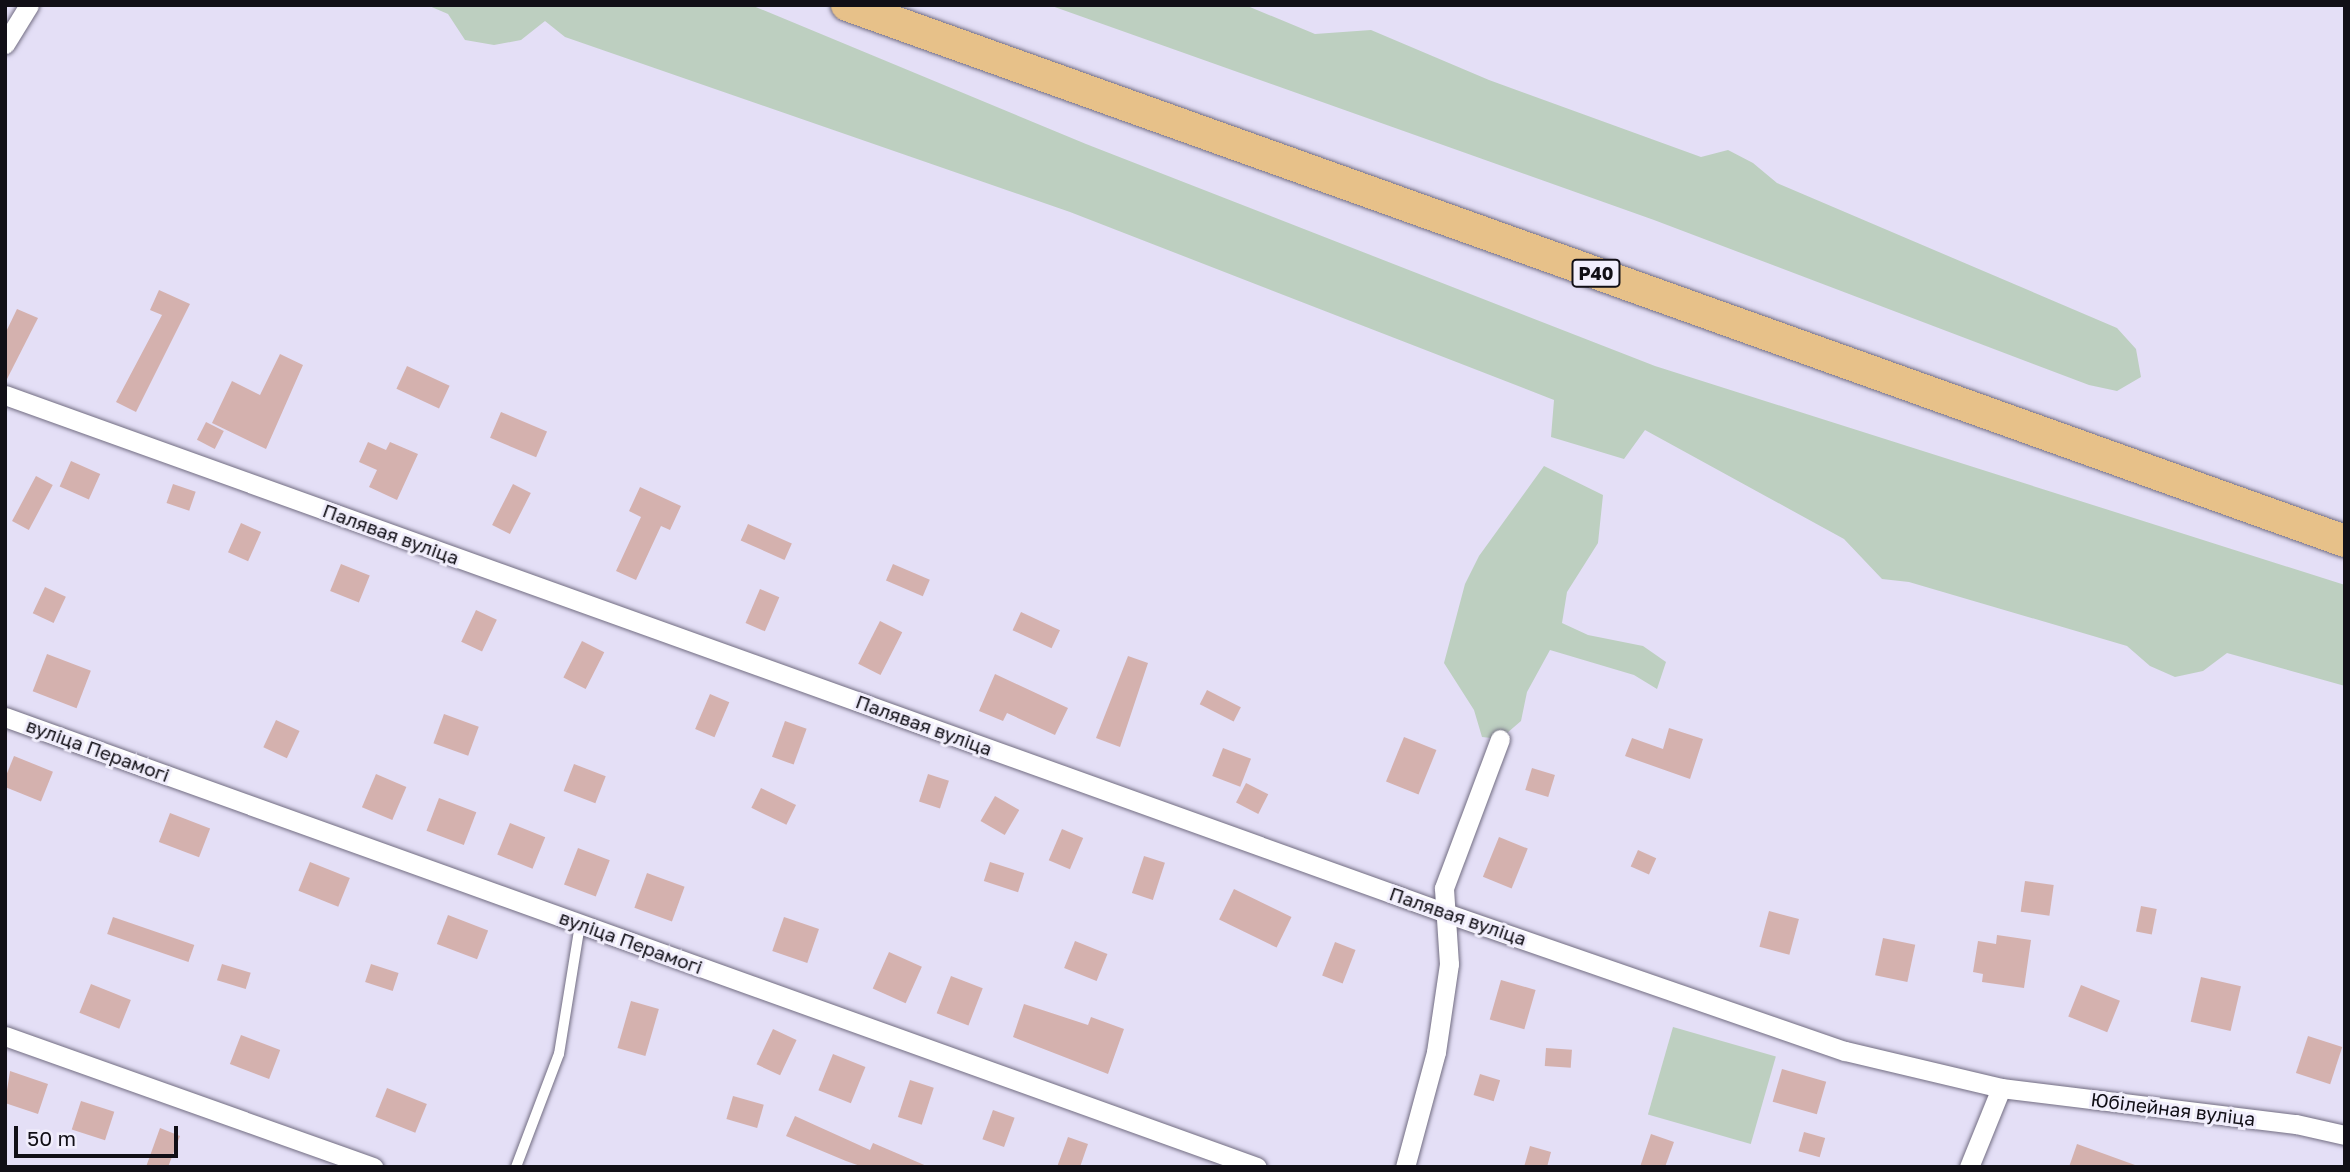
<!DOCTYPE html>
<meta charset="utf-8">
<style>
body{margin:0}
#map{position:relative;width:2350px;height:1172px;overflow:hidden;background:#e4dff6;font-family:"Golos Text",sans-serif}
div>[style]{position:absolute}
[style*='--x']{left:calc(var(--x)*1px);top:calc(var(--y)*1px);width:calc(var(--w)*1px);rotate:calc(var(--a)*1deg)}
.green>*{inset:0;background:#bdcfc0;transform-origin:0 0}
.building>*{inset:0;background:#d4b1ae;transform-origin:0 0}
.roads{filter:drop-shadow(0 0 2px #726d82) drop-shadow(0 0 2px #726d82)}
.lane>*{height:10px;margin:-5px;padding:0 5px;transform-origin:5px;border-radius:5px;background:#fff}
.street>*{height:19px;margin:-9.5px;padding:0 9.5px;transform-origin:9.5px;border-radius:9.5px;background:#fff}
.primary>*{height:32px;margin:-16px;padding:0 16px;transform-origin:16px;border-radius:16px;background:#e7c189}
span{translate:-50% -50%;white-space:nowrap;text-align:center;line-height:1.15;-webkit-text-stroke:6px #f1eefc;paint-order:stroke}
.shield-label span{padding:2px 5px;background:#f1eefc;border:2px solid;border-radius:5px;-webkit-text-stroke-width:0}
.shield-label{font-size:18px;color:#110f16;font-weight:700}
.street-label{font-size:19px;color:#110f16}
.frame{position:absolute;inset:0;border:7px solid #110f16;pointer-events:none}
.scale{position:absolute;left:14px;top:1126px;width:164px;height:32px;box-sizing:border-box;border:4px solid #110f16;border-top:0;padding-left:9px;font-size:21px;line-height:24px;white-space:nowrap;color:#110f16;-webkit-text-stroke:5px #f1eefc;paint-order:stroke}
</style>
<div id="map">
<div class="green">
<i style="clip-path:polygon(427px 5px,751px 5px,1086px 144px,1655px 366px,2345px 585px,2345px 686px,2227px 653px,2203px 671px,2175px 677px,2150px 666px,2127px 646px,1909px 582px,1882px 579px,1844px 539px,1645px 430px,1624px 459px,1551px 437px,1554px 400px,1070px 212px,565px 37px,545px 21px,521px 40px,494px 45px,465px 40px,448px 14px)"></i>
<i style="clip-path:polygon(1049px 5px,1245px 5px,1315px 34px,1371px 30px,1489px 80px,1701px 157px,1728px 150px,1753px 163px,1777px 183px,2117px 328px,2136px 349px,2141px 377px,2117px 391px,2089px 385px,1654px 220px)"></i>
<i style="clip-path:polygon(1544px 466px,1603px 495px,1598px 543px,1567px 592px,1562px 623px,1588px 635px,1643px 646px,1666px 662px,1657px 689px,1634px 675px,1550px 650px,1527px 692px,1521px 721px,1500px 739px,1482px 737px,1474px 710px,1444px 663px,1465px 584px,1479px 556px)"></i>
<i style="left:1673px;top:1027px;width:107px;height:91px;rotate:16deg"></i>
</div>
<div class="building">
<i style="clip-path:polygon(159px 290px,190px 304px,136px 412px,116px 402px,162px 315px,150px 310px)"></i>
<i style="clip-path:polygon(17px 309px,38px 318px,5px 383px,5px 334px)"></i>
<i style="clip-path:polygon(280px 354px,303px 365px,266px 449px,212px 423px,232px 381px,260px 395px)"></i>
<i style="left:407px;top:366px;width:47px;height:25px;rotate:25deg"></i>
<i style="left:501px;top:412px;width:50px;height:28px;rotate:23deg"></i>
<i style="left:206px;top:422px;width:20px;height:20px;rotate:27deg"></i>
<i style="clip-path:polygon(368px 442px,386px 450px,390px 442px,418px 454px,397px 500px,369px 487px,377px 470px,359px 462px)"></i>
<i style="left:71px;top:461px;width:32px;height:28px;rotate:24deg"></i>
<i style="left:36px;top:476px;width:19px;height:51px;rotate:28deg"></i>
<i style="left:173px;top:484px;width:24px;height:20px;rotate:19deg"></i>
<i style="left:513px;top:484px;width:20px;height:46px;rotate:27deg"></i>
<i style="clip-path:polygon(640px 487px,681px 506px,670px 530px,661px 526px,636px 580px,616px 571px,641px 517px,629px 511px)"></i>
<i style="left:241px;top:523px;width:22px;height:32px;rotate:24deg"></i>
<i style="left:748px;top:524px;width:48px;height:18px;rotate:24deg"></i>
<i style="left:341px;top:564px;width:31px;height:29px;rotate:22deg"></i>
<i style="left:893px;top:564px;width:40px;height:18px;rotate:23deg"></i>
<i style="left:45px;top:587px;width:23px;height:29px;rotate:25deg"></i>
<i style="left:760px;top:589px;width:21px;height:37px;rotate:23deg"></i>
<i style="left:476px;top:610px;width:23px;height:35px;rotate:25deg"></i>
<i style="left:1021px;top:612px;width:43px;height:20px;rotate:25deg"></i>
<i style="left:880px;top:621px;width:25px;height:48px;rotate:27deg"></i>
<i style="left:582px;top:641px;width:25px;height:41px;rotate:27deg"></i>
<i style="left:47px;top:654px;width:47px;height:40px;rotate:21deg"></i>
<i style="clip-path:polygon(1128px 656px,1148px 663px,1120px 747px,1096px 738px)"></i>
<i style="clip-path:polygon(995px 674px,1068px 708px,1055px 735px,1007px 713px,1003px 721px,979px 711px)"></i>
<i style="left:1207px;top:690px;width:38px;height:16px;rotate:27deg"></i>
<i style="left:710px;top:694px;width:21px;height:38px;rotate:23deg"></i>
<i style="left:444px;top:714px;width:37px;height:31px;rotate:20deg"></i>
<i style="left:276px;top:720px;width:26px;height:30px;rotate:25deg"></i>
<i style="left:785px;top:721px;width:23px;height:38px;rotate:20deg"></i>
<i style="clip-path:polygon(1669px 728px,1703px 739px,1690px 779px,1625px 756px,1632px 738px,1663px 749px)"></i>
<i style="left:1404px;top:737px;width:35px;height:48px;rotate:22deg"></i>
<i style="left:1223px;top:748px;width:30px;height:30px;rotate:21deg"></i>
<i style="left:14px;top:756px;width:42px;height:32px;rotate:22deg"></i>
<i style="left:574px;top:764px;width:34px;height:29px;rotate:21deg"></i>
<i style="left:1532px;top:768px;width:24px;height:23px;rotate:17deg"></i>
<i style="left:376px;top:774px;width:33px;height:36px;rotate:23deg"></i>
<i style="left:928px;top:774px;width:22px;height:29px;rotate:18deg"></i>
<i style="left:1246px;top:783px;width:25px;height:22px;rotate:27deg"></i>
<i style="left:761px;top:788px;width:39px;height:22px;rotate:26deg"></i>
<i style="left:995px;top:796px;width:28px;height:29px;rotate:30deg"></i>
<i style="left:439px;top:798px;width:40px;height:35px;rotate:21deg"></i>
<i style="left:170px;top:813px;width:43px;height:31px;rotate:21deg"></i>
<i style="left:510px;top:823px;width:38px;height:34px;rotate:22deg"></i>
<i style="left:1062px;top:829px;width:23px;height:34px;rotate:23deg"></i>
<i style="left:1499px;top:837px;width:31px;height:43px;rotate:22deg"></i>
<i style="left:578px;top:848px;width:34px;height:39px;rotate:21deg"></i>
<i style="left:1638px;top:850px;width:20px;height:18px;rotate:24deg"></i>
<i style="left:1144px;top:856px;width:22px;height:39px;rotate:18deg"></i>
<i style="left:310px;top:862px;width:43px;height:31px;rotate:22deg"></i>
<i style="left:990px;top:862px;width:36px;height:20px;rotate:18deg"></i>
<i style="left:647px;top:873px;width:40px;height:37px;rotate:20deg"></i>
<i style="left:2025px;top:881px;width:29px;height:31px;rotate:8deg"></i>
<i style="left:1234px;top:889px;width:64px;height:34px;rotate:26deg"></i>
<i style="left:2141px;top:906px;width:16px;height:26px;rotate:11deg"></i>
<i style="left:1769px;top:911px;width:31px;height:37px;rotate:15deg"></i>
<i style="left:448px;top:915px;width:43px;height:31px;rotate:21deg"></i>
<i style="left:113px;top:917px;width:86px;height:18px;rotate:19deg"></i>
<i style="left:784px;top:917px;width:37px;height:36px;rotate:19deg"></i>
<i style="clip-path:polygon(1997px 935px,2031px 940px,2024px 988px,1982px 982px,1983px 974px,1973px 972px,1978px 941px,1996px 944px)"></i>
<i style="left:1883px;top:938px;width:33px;height:38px;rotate:12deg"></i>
<i style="left:1075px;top:941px;width:35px;height:29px;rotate:22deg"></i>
<i style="left:1335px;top:942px;width:22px;height:36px;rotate:21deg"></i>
<i style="left:889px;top:952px;width:36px;height:40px;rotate:24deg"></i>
<i style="left:222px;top:964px;width:30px;height:17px;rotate:17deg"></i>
<i style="left:371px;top:964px;width:29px;height:19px;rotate:18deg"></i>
<i style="left:951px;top:976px;width:34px;height:40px;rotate:21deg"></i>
<i style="left:2201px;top:977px;width:41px;height:46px;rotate:13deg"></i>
<i style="left:1501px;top:980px;width:36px;height:41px;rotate:16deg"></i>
<i style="left:91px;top:984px;width:43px;height:31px;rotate:22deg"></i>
<i style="left:2081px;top:985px;width:42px;height:34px;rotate:22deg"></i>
<i style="left:631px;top:1001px;width:29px;height:49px;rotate:16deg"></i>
<i style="clip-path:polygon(1024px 1004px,1088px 1025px,1091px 1017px,1124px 1029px,1108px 1074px,1013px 1037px)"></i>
<i style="left:773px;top:1029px;width:26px;height:39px;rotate:25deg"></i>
<i style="left:241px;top:1035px;width:42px;height:31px;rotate:21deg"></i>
<i style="left:2308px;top:1036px;width:36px;height:39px;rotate:18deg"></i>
<i style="left:1546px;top:1048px;width:26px;height:18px;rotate:4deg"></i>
<i style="left:833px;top:1054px;width:35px;height:39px;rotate:22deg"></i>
<i style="left:1782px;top:1069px;width:46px;height:34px;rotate:16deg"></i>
<i style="clip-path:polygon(10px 1071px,48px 1084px,38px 1114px,5px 1103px)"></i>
<i style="left:1480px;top:1074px;width:21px;height:22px;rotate:17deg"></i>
<i style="left:910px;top:1080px;width:25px;height:39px;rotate:18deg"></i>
<i style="left:387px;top:1088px;width:43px;height:31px;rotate:22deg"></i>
<i style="left:733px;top:1096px;width:32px;height:24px;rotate:16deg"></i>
<i style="left:81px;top:1101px;width:35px;height:30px;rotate:18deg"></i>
<i style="left:993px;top:1110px;width:23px;height:31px;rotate:20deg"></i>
<i style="clip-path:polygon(795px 1116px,870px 1150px,873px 1143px,929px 1167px,863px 1167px,846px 1161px,786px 1136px)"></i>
<i style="clip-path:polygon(160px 1128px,180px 1136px,168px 1167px,146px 1167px)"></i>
<i style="left:1804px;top:1132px;width:22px;height:20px;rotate:16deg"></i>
<i style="clip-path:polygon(1651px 1134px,1674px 1142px,1665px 1167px,1640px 1167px)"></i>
<i style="clip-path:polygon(1068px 1137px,1088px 1144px,1080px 1167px,1057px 1167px)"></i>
<i style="clip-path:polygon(2077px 1144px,2135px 1165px,2134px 1167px,2069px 1167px)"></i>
<i style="clip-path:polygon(1530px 1146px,1551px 1152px,1547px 1167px,1524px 1167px)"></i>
</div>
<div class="roads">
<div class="lane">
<i style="--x:516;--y:1167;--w:121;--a:-69.2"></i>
<i style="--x:559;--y:1054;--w:132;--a:-80.8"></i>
</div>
<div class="street">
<i style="--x:5;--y:44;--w:46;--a:-58.4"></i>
<i style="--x:5;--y:395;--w:1531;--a:19.77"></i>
<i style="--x:1446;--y:913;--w:422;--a:19.1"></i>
<i style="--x:1845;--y:1051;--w:160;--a:13.3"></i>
<i style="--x:2001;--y:1088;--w:297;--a:7"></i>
<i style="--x:2296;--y:1124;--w:50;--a:12.7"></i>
<i style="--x:5;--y:717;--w:1330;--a:19.77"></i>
<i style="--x:5;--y:1036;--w:391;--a:19.6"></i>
<i style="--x:1405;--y:1167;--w:119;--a:-74.9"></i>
<i style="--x:1436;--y:1052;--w:89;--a:-81.6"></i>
<i style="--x:1449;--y:964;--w:76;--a:-93.8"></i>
<i style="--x:1444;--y:888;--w:159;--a:-69.4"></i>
<i style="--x:1969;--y:1167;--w:85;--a:-67.9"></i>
</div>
<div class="primary">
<i style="--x:847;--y:5;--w:1591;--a:19.69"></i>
</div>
</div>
<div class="shield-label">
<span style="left:1596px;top:273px">Р40</span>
</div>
<div class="street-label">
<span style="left:391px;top:534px;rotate:20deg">Палявая вуліца</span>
<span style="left:924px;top:725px;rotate:20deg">Палявая вуліца</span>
<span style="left:98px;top:750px;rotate:20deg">вуліца Перамогі</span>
<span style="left:1458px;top:916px;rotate:19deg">Палявая вуліца</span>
<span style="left:631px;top:942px;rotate:20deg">вуліца Перамогі</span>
<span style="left:2173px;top:1109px;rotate:7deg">Юбілейная вуліца</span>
</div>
<div class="frame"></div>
<div class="scale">50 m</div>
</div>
